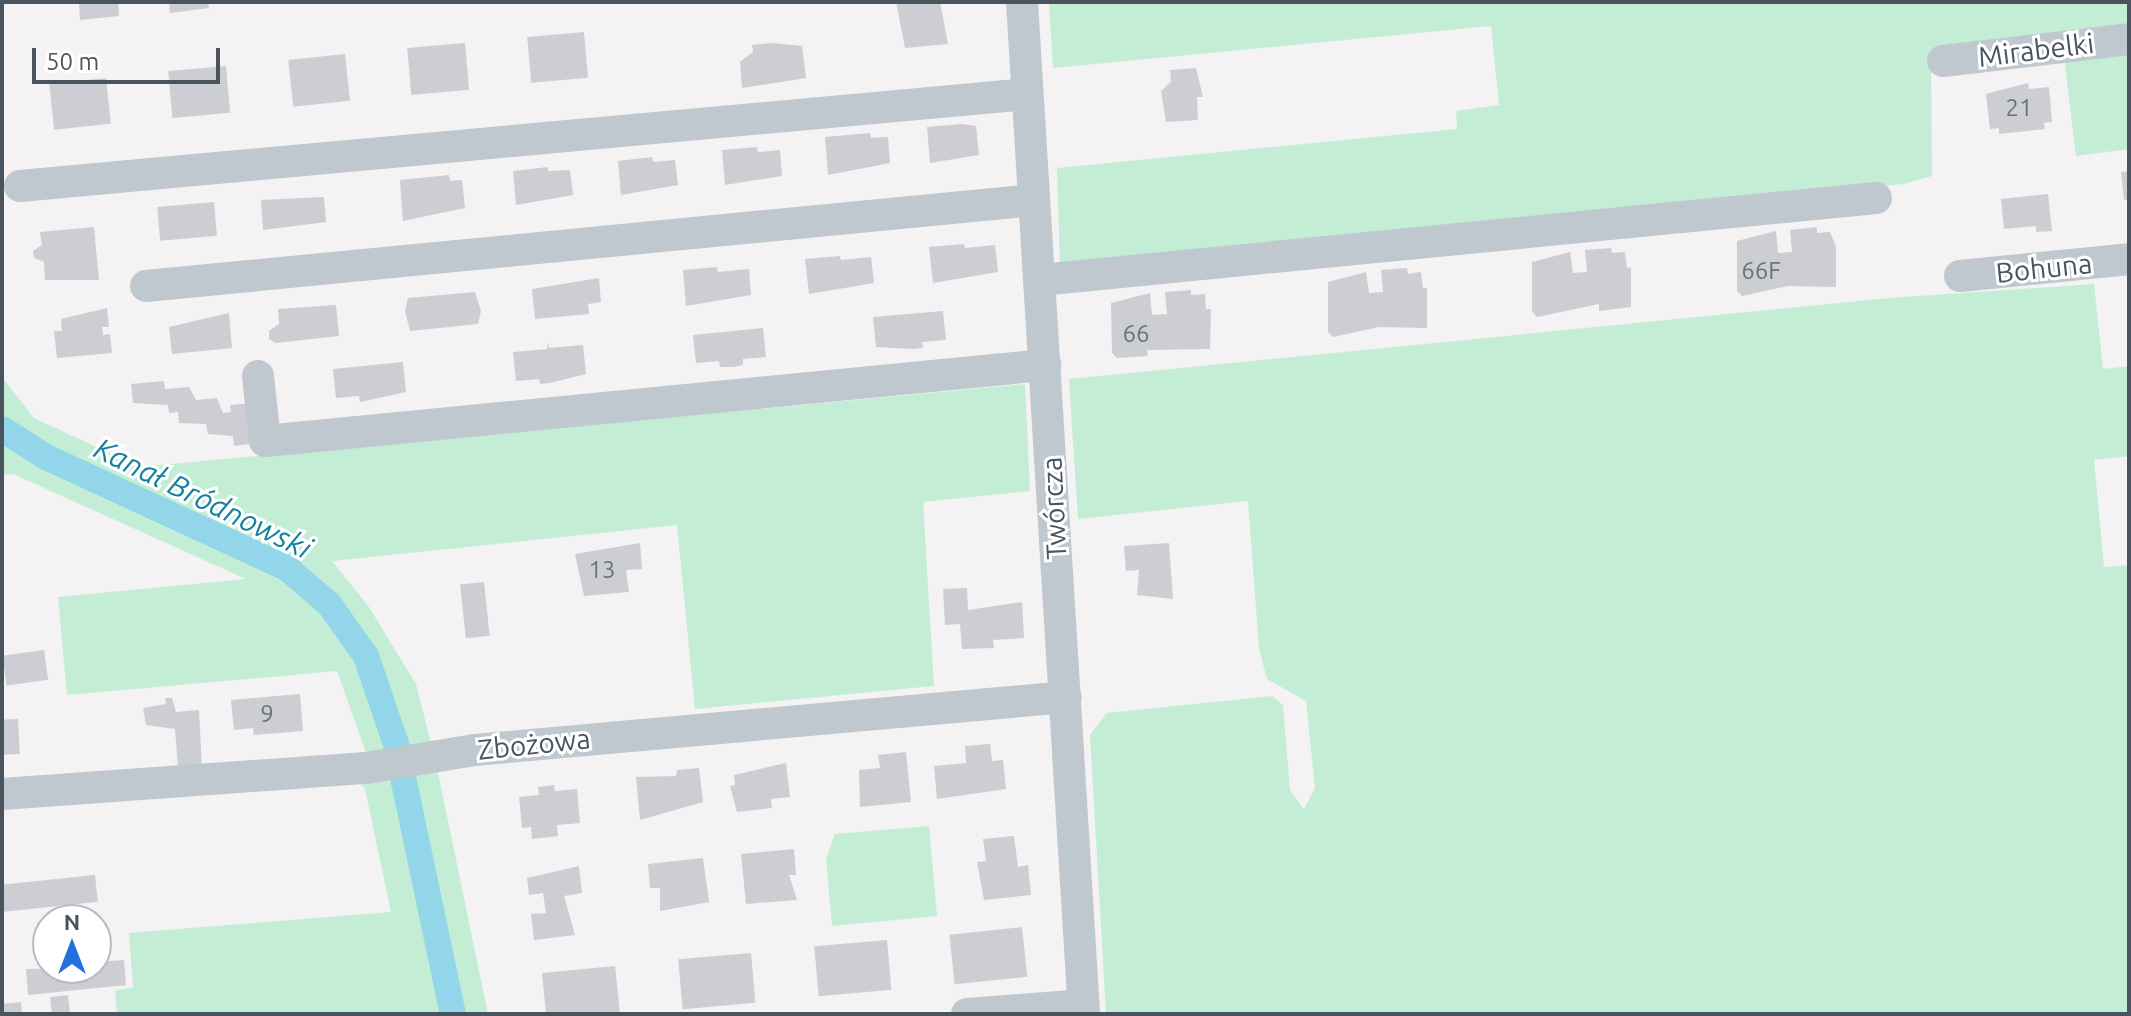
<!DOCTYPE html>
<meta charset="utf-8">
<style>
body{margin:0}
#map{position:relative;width:2131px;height:1016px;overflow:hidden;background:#f4f2f2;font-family:Ubuntu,sans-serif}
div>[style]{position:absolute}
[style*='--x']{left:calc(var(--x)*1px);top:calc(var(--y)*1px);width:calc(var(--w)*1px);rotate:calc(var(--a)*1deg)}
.green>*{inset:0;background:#c3eed5}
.canal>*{height:26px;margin:-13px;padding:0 13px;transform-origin:13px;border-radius:13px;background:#93d5e9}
.building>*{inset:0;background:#ccced4;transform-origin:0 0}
.minor>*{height:32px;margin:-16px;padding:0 16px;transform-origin:16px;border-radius:16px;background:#c0c8cf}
span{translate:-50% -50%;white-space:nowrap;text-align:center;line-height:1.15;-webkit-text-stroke:6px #fff;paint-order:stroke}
.number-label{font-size:24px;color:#6a727c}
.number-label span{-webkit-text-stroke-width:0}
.street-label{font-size:28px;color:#4a545e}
.water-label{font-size:30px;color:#1380a0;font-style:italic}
.frame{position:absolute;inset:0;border:4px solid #4a545e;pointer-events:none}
.north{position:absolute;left:32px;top:904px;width:80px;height:80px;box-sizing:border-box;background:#fff;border:2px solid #b7bbbf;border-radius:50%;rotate:0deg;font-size:22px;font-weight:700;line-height:32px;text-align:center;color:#4a545e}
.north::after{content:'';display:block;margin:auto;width:28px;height:36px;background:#2270dd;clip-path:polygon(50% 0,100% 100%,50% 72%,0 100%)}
.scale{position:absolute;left:32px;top:48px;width:188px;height:36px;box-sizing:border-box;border:4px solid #4a545e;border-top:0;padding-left:10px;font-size:24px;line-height:28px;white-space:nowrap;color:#4a545e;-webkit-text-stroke:6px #fff;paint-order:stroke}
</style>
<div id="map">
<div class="green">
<i style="clip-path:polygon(1049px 2px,2129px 2px,2129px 31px,1931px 52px,1932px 176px,1903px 184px,1060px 267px,1057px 168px,1457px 129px,1456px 111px,1499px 105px,1491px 26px,1053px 68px)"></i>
<i style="clip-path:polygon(2129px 50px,2129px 149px,2076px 156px,2064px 57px)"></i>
<i style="clip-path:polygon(2094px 284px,2103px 369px,2129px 366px,2129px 456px,2094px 460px,2104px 567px,2129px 565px,2129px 1014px,1106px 1014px,1090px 735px,1107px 713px,1272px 696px,1283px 705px,1290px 790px,1304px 809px,1315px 788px,1306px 701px,1267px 679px,1259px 649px,1248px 501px,1078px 519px,1069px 379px,1890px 298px)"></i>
<i style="clip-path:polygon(2px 377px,34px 418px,139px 467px,1025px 384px,1030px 491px,923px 502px,934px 686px,695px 709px,677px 525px,332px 561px,369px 607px,416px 684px,431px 743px,368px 758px,337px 671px,67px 695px,58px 597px,246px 579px,13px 474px,2px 475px)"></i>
<i style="clip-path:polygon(437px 768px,488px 1014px,117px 1014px,115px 991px,133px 987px,129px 933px,391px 912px,365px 789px,354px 777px)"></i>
<i style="clip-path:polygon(929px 826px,937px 916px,832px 926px,826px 859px,835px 834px)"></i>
</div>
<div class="canal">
<i style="--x:2;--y:429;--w:52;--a:32.5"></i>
<i style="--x:46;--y:457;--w:267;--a:24.8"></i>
<i style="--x:288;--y:569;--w:54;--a:40.5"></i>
<i style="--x:329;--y:604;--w:64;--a:54.6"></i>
<i style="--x:366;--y:656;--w:93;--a:71.2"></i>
<i style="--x:396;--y:744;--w:276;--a:78.1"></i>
</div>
<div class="building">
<i style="clip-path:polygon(79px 2px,118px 2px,119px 16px,80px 20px)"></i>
<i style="clip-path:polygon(169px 2px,208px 2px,209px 8px,170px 13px)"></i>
<i style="clip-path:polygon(896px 2px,940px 2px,948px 44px,905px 48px)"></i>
<i style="left:584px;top:32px;width:46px;height:57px;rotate:85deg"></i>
<i style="left:465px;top:43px;width:47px;height:58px;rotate:85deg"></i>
<i style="clip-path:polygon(772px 43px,802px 46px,806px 78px,742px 88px,740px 62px,753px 52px,752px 45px)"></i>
<i style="left:345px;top:54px;width:47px;height:57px;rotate:84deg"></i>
<i style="left:226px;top:66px;width:47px;height:58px;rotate:85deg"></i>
<i style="clip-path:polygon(1196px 68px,1203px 97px,1197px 97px,1198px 120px,1166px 122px,1161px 91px,1171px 82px,1170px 70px)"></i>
<i style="left:106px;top:78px;width:46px;height:57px;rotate:84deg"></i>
<i style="clip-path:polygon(2028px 83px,2029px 89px,2049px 87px,2052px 122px,2044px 123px,2045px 129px,1999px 134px,1999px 128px,1990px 129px,1986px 94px)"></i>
<i style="clip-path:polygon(962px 124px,976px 126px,979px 155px,930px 163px,927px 127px)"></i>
<i style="clip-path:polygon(870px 133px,871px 138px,888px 137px,890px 163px,828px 175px,825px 137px)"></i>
<i style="clip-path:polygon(757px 147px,758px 152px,780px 150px,782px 176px,725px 185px,722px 150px)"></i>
<i style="clip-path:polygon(652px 157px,653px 162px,675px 160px,678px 185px,621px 195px,618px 161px)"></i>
<i style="clip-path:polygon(548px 167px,548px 171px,570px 170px,573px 195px,516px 205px,513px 171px)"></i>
<i style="clip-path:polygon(2129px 171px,2129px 200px,2124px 200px,2121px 172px)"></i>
<i style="clip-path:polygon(449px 175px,450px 181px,462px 180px,465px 208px,403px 221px,400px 180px)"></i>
<i style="clip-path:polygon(2048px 194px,2052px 231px,2036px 232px,2036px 226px,2004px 229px,2001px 199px)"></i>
<i style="clip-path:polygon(324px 197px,326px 222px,263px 230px,261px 200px)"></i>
<i style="left:214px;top:202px;width:34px;height:57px;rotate:85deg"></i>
<i style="clip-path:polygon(94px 227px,99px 280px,45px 280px,44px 262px,34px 258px,33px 251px,42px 245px,40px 232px)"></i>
<i style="clip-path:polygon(1817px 227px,1817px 233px,1830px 232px,1836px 247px,1836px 287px,1788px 286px,1742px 296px,1737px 291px,1737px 241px,1776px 231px,1778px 253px,1792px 252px,1790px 230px)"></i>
<i style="clip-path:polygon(964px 244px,965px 248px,995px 245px,998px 272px,933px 283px,929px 247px)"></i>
<i style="clip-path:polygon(1611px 248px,1612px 253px,1625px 252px,1627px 268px,1631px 267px,1631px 307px,1599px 311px,1599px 304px,1537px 317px,1532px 311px,1532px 262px,1570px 252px,1573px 273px,1587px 272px,1585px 250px)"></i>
<i style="clip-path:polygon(840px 256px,841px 260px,871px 257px,874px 283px,809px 294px,805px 259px)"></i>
<i style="clip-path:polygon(717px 267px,718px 272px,749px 269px,751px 295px,686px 306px,683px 270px)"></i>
<i style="clip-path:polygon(1407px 268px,1408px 274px,1421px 272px,1423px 288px,1427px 288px,1427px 328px,1379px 327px,1333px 337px,1328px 332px,1328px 282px,1366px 272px,1369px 293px,1383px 292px,1381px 270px)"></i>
<i style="clip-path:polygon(599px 278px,601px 302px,588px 304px,589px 314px,535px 319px,532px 289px)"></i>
<i style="clip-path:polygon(1191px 290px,1191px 295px,1205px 294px,1206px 309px,1211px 309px,1210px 349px,1147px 350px,1148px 356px,1117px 358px,1112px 353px,1111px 303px,1150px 293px,1152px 315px,1167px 314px,1165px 292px)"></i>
<i style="clip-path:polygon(475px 292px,481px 311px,478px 324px,410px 331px,405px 311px,408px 298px)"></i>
<i style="clip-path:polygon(336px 305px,339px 336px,276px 343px,269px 339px,269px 331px,279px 324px,278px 309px)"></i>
<i style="clip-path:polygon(107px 308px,109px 327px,102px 327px,103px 335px,110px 334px,112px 353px,57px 358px,54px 331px,62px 331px,61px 319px)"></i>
<i style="clip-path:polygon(943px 311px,946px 340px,922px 342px,923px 348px,913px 349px,876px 347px,873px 317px)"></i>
<i style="clip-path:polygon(229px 313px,232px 348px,172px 354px,169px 327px)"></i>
<i style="clip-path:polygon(763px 328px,766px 357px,743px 359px,743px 365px,733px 367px,720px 367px,719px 361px,696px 363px,693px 335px)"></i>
<i style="clip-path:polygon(548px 342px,549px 348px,583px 345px,586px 374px,550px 383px,540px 384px,539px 379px,516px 381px,513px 352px,547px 349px)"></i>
<i style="clip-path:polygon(403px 362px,406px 392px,360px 402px,359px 396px,336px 398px,333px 369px)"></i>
<i style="clip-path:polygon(164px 381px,165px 389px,189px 387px,196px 400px,217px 398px,223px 413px,231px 412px,230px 405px,252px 403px,256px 443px,234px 446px,233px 436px,208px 434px,206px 424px,179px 423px,178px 412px,169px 413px,168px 405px,133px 403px,131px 384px)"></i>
<i style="clip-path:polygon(640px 543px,642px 569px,626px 570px,629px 592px,584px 596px,575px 554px)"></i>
<i style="clip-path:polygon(1169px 543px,1173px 599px,1137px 595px,1139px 570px,1126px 571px,1124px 546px)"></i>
<i style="left:484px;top:582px;width:54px;height:24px;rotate:84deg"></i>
<i style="clip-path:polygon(967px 588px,968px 610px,1022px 602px,1024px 638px,993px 640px,994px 648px,962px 649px,960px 624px,945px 625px,943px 589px)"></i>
<i style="left:44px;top:650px;width:30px;height:42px;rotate:82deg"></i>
<i style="clip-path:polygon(300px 694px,303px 731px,254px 735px,253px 728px,234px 730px,231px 700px)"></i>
<i style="clip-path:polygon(165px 698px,172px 698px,176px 712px,199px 710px,202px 768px,178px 769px,175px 729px,146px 725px,143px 708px,166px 704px)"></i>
<i style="left:18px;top:719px;width:35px;height:16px;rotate:87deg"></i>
<i style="clip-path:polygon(990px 744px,992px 761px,1003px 760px,1006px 789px,937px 799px,934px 766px,966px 763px,965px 746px)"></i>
<i style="clip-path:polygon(906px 752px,911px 802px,860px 807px,859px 770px,880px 768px,878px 755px)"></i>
<i style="clip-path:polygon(786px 763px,790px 797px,771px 799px,772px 808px,737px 812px,730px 786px,735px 785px,734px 775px)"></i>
<i style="clip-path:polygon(699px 768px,703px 802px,640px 820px,636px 777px,676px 776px,677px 770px)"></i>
<i style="clip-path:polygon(554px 785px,555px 791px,577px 789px,580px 823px,557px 825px,558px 836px,532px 839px,531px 827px,522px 828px,519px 797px,539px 795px,538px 787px)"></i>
<i style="clip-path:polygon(1014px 836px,1018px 867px,1028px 865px,1031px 895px,984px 900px,977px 862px,986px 861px,983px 839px)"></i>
<i style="clip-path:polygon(794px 849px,796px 875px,789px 875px,797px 900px,746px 904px,741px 854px)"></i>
<i style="clip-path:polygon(703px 858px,709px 902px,660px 911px,660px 888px,650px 888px,648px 864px)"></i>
<i style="clip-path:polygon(579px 866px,582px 893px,564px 896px,575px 935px,534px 940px,531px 914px,546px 913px,543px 893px,529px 895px,527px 878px)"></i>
<i style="left:95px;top:875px;width:27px;height:94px;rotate:84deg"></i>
<i style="left:1022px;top:927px;width:50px;height:73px;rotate:84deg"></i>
<i style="left:887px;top:940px;width:50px;height:73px;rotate:85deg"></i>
<i style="left:751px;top:953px;width:50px;height:73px;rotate:85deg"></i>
<i style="clip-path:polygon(124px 960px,126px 985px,28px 995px,26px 969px,96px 968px,96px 962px)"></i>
<i style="clip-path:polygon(615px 966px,620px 1014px,546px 1014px,542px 973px)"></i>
<i style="left:68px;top:995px;width:19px;height:18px;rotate:84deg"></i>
<i style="clip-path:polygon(21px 1002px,22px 1014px,2px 1014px,2px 1004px)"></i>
</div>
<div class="minor">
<i style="--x:1022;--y:2;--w:1014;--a:86.49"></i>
<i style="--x:1943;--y:61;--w:187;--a:-6.7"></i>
<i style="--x:20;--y:186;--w:1011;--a:-5.22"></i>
<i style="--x:1960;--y:276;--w:170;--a:-5.7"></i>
<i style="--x:1040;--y:280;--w:840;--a:-5.6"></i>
<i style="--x:146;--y:286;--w:892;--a:-5.53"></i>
<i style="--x:258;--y:376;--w:65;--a:83.9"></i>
<i style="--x:265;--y:441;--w:784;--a:-5.57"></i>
<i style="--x:2;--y:794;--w:365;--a:-4.1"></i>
<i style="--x:366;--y:768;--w:110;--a:-9.4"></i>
<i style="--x:475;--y:750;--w:593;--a:-5.12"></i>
<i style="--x:967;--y:1014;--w:116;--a:-4.4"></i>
</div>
<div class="number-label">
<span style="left:2019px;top:108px">21</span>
<span style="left:1761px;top:271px">66F</span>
<span style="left:1136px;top:334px">66</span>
<span style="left:602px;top:570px">13</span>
<span style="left:267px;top:714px">9</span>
</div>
<div class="street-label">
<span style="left:2036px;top:50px;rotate:-7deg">Mirabelki</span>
<span style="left:2044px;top:268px;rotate:-6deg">Bohuna</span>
<span style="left:1054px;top:508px;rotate:-93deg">Twórcza</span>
<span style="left:534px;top:744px;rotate:-6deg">Zbożowa</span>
</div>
<div class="water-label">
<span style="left:203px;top:498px;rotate:26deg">Kanał Bródnowski</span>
</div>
<div class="frame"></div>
<div class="north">N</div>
<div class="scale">50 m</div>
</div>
